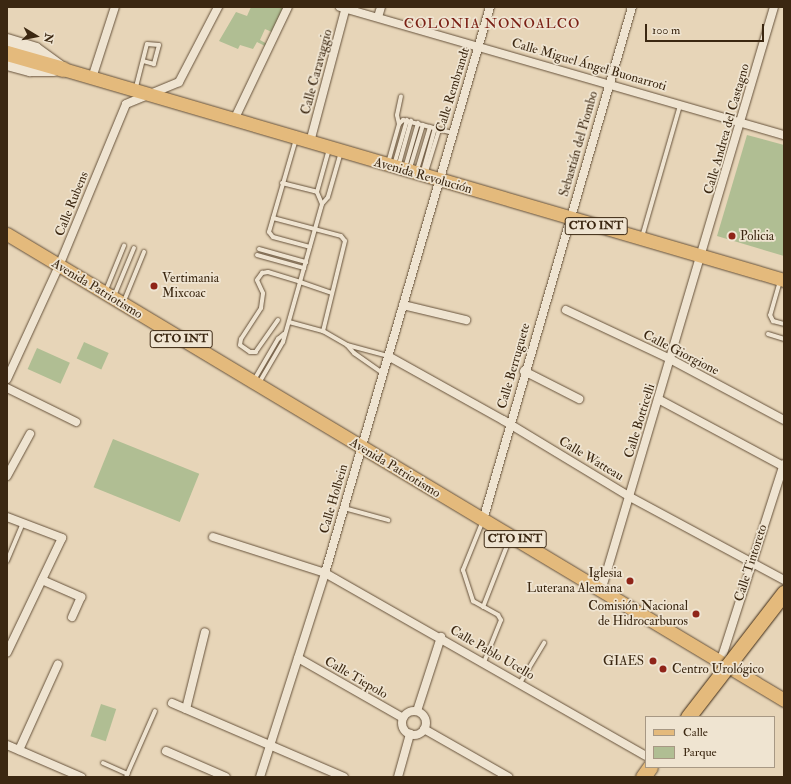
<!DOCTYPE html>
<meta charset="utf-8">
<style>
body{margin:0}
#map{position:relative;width:791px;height:784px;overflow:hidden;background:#e7d5b8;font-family:"IM FELL Double Pica",serif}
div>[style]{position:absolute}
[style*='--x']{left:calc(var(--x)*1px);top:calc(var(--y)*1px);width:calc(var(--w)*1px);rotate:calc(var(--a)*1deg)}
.green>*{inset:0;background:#b0be93;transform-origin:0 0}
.roads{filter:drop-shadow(0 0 1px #66523b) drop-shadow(0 0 1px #66523b)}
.lane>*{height:4px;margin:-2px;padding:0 2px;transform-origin:2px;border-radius:2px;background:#efe4d1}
.street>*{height:8px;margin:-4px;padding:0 4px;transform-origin:4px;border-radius:4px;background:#efe4d1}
.street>.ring{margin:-4px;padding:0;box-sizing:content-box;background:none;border:8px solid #efe4d1;border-radius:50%}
.secondary>*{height:12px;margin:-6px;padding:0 6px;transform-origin:6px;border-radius:6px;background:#efe4d1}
.primary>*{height:13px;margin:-6.5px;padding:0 6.5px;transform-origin:6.5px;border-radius:6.5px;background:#e4ba7c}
.highway>*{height:15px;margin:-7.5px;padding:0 7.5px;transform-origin:7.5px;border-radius:7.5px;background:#e4ba7c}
.bridges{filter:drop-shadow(0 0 1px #3b2711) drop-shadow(0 0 1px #3b2711)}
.highway-bridge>*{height:15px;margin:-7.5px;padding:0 7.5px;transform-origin:7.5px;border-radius:7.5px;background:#e4ba7c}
.dots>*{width:11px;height:11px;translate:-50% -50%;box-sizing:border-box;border:2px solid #efe4d1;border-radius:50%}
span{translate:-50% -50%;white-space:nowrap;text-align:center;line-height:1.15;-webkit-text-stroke:3.5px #efe4d1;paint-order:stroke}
.shield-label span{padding:1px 3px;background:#efe4d1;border:1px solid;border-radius:3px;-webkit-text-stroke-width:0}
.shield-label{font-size:12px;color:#3b2711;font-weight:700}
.street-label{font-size:13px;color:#3b2711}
.poi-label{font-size:13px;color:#3b2711}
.left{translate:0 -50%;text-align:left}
.right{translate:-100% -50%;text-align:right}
.neighbourhood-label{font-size:14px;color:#7a1f14;letter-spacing:1px}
.frame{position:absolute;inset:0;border:8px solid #3b2711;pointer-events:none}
.legend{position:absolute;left:645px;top:716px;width:130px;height:52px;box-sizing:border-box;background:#efe4d1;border:1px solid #a79884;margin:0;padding:5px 7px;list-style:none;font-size:12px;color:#3b2711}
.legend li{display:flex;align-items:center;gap:8px;height:20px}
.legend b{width:20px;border:1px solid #a79884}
.north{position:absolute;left:16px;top:16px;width:40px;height:40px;-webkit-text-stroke:3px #efe4d1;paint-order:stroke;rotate:100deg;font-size:11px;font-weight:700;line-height:16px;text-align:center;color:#3b2711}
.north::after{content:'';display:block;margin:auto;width:14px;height:18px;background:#3b2711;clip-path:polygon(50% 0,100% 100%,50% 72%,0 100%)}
.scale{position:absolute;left:645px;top:24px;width:119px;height:18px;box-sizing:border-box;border:2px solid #3b2711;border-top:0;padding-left:5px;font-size:12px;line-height:14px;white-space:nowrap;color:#3b2711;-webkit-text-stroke:3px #efe4d1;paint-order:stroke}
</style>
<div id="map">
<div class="green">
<i style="clip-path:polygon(251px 7px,287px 7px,274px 33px,265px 29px,260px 40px,269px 45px,267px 47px,257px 42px,253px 49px,240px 45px,238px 49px,219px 41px,236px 12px,247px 16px)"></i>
<i style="clip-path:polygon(747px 135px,784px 145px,784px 256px,717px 236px)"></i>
<i style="left:84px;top:342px;width:27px;height:18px;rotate:24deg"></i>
<i style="left:37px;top:348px;width:36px;height:23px;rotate:24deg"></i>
<i style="left:113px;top:439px;width:93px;height:52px;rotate:22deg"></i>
<i style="left:101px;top:704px;width:16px;height:34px;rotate:18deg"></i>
</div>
<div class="roads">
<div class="lane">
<i style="--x:136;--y:87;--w:44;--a:-75.7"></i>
<i style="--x:147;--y:44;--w:12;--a:5"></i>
<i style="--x:159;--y:45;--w:20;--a:105"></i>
<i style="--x:154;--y:64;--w:11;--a:-165"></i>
<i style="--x:399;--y:124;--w:9;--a:-103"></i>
<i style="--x:397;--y:115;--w:19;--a:-78"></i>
<i style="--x:296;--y:139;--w:97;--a:106.2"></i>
<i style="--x:269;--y:232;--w:6;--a:51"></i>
<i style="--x:273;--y:237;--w:38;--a:15"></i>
<i style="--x:388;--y:163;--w:41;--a:-74.2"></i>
<i style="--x:399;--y:124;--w:6;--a:-45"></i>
<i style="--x:403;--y:120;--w:52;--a:14.6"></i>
<i style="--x:399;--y:164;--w:45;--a:-74.4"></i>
<i style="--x:394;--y:165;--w:47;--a:-73.9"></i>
<i style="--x:405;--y:168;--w:47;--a:-73.9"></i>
<i style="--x:410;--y:168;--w:45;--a:-73.2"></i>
<i style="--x:417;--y:170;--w:45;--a:-73.2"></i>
<i style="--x:423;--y:171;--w:45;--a:-74.4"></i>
<i style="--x:426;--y:172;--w:44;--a:-72.8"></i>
<i style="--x:282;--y:183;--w:36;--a:14"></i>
<i style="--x:322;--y:204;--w:13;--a:-113"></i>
<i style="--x:317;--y:192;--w:45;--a:-74.4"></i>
<i style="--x:273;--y:218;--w:70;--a:14.8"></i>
<i style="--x:341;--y:236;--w:6;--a:51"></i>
<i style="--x:345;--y:241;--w:93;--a:103.7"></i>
<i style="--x:642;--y:237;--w:137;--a:-73.9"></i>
<i style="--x:259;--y:249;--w:49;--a:15.5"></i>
<i style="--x:257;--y:255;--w:49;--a:15.5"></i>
<i style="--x:780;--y:281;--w:35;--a:106"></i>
<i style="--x:770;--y:315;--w:7;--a:63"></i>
<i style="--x:773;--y:321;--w:11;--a:15"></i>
<i style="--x:106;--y:290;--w:48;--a:-67.8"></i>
<i style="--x:114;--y:296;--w:52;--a:-67.4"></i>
<i style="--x:124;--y:301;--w:53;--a:-67.8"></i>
<i style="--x:278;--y:320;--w:39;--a:125"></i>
<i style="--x:256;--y:352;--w:6;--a:180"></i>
<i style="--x:250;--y:352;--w:12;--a:-145"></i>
<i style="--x:240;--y:345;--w:6;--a:-81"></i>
<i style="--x:241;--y:339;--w:37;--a:-57"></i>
<i style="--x:261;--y:308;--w:15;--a:-82"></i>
<i style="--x:263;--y:293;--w:14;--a:-115"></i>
<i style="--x:257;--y:280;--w:9;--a:-54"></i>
<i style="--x:262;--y:273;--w:6;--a:-9"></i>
<i style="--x:268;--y:272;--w:34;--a:17"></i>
<i style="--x:300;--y:282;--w:34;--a:19"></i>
<i style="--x:289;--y:322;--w:35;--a:15"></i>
<i style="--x:323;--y:331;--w:28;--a:30"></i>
<i style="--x:347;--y:345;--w:11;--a:49"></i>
<i style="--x:354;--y:353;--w:35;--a:35"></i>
<i style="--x:768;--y:334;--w:17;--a:17"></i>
<i style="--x:347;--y:345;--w:42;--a:15"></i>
<i style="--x:254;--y:380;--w:48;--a:-59.7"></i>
<i style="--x:278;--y:339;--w:8;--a:-40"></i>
<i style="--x:259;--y:383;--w:48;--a:-59.7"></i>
<i style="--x:283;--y:342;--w:143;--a:-74.2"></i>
<i style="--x:322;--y:204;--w:9;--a:-49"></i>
<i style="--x:328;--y:197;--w:47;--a:-73.9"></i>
<i style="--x:344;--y:508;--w:46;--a:15.3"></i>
<i style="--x:482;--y:523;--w:51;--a:112"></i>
<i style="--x:463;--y:570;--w:33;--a:72"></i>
<i style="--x:473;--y:601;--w:29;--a:29"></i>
<i style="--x:498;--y:615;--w:6;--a:59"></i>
<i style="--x:501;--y:620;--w:45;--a:112"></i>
<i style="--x:7;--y:561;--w:41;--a:-67.2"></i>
<i style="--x:483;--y:607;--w:74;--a:-68.6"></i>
<i style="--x:520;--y:683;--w:47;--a:-59"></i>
<i style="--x:103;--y:763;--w:27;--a:24"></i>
<i style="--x:126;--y:777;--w:72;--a:-66.3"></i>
</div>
<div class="street">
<i style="--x:340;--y:7;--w:462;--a:16.1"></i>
<i style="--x:378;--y:17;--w:10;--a:-73"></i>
<i style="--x:92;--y:78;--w:75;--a:-72.1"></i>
<i style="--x:234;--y:120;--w:125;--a:-64.5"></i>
<i style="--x:310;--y:142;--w:140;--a:-75.1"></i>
<i style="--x:403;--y:305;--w:65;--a:13.4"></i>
<i style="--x:566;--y:310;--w:115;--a:25.2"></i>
<i style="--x:670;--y:359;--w:129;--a:28.2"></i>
<i style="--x:388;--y:356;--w:132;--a:29.1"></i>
<i style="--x:503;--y:420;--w:149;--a:31.2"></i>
<i style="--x:630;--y:497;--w:175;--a:28.3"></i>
<i style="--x:524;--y:371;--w:62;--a:27"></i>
<i style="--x:7;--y:379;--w:124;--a:-65.3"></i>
<i style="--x:59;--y:266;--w:175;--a:-67.5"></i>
<i style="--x:126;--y:104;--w:57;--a:-22.5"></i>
<i style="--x:179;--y:82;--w:85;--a:-62.5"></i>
<i style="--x:7;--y:388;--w:77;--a:26.2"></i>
<i style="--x:658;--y:399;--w:142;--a:28.2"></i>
<i style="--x:7;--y:476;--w:48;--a:-61.3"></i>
<i style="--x:7;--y:517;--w:59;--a:20.9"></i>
<i style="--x:62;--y:538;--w:127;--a:115.6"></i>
<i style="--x:483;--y:520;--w:534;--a:-73.8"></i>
<i style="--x:213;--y:537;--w:118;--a:17.8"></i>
<i style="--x:325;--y:573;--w:369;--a:29.7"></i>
<i style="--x:42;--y:580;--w:43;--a:23.6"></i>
<i style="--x:81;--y:597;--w:22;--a:114"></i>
<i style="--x:601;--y:591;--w:609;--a:-73.5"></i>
<i style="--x:298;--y:658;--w:121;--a:29.7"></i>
<i style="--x:720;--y:663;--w:209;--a:-72.2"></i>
<i style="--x:172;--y:703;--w:187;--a:23.3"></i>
<i style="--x:186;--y:709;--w:79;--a:-76.1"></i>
<i style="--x:417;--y:711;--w:78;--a:-72"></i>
<i class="ring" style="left:402px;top:711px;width:16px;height:16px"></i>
<i style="--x:424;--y:729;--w:97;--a:29.7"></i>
<i style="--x:7;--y:745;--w:81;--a:23.4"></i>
<i style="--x:19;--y:750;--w:94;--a:-65.6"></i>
<i style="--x:166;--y:751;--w:65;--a:23.4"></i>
<i style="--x:260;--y:777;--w:214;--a:-72.3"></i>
<i style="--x:325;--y:573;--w:590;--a:-73.75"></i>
<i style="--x:398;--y:777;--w:45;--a:-74.4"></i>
</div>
<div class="secondary">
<i style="--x:7;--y:40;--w:30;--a:17"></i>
<i style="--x:36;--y:49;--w:29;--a:36"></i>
<i style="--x:7;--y:64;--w:24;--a:15"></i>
<i style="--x:30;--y:70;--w:24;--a:0"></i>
</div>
<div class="primary">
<i style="--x:63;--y:69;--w:751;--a:16.31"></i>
<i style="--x:7;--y:234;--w:906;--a:30.95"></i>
</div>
<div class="highway">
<i style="--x:7;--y:53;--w:58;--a:15.9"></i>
<i style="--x:643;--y:777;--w:12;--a:-55"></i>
</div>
</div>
<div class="bridges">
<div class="highway-bridge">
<i style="--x:688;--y:717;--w:157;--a:-52.3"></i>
</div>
</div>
<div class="dots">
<i style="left:732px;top:236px;background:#8f2418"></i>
<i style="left:154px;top:286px;background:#8f2418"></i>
<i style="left:630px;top:581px;background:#8f2418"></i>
<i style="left:696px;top:614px;background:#8f2418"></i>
<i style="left:653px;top:661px;background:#8f2418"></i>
<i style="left:663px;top:669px;background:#8f2418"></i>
</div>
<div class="shield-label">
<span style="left:596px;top:226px">CTO INT</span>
<span style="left:181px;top:339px">CTO INT</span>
<span style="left:515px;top:539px">CTO INT</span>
</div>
<div class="street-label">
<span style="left:589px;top:65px;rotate:16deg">Calle Miguel Ángel Buonarroti</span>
<span style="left:317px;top:72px;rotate:-75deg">Calle Caravaggio</span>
<span style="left:453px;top:90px;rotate:-73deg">Calle Rembrandt</span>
<span style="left:727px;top:129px;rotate:-74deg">Calle Andrea del Castagno</span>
<span style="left:579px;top:144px;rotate:-74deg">Sebastián del Piombo</span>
<span style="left:423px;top:176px;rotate:16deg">Avenida Revolución</span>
<span style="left:72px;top:204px;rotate:-68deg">Calle Rubens</span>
<span style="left:97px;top:289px;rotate:31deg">Avenida Patriotismo</span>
<span style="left:681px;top:353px;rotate:27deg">Calle Giorgione</span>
<span style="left:514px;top:366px;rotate:-74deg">Calle Berruguete</span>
<span style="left:640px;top:421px;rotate:-73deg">Calle Botticelli</span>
<span style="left:591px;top:459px;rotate:31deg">Calle Watteau</span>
<span style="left:395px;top:468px;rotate:31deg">Avenida Patriotismo</span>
<span style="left:334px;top:499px;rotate:-74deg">Calle Holbein</span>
<span style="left:751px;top:563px;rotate:-72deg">Calle Tintoreto</span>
<span style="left:492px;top:653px;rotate:30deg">Calle Pablo Ucello</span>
<span style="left:356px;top:678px;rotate:30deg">Calle Tiepolo</span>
</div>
<div class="poi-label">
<span class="left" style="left:740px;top:236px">Policia</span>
<span class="left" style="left:162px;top:286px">Vertimania<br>Mixcoac</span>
<span class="right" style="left:622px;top:581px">Iglesia<br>Luterana Alemana</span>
<span class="right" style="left:688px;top:614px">Comisión Nacional<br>de Hidrocarburos</span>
<span class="right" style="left:644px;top:661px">GIAES</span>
<span class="left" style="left:672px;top:669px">Centro Urológico</span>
</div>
<div class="neighbourhood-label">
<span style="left:492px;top:24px">COLONIA NONOALCO</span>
</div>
<div class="frame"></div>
<ul class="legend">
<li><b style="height:5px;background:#e4ba7c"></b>Calle</li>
<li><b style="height:11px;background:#b0be93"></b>Parque</li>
</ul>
<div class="north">N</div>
<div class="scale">100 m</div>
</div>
